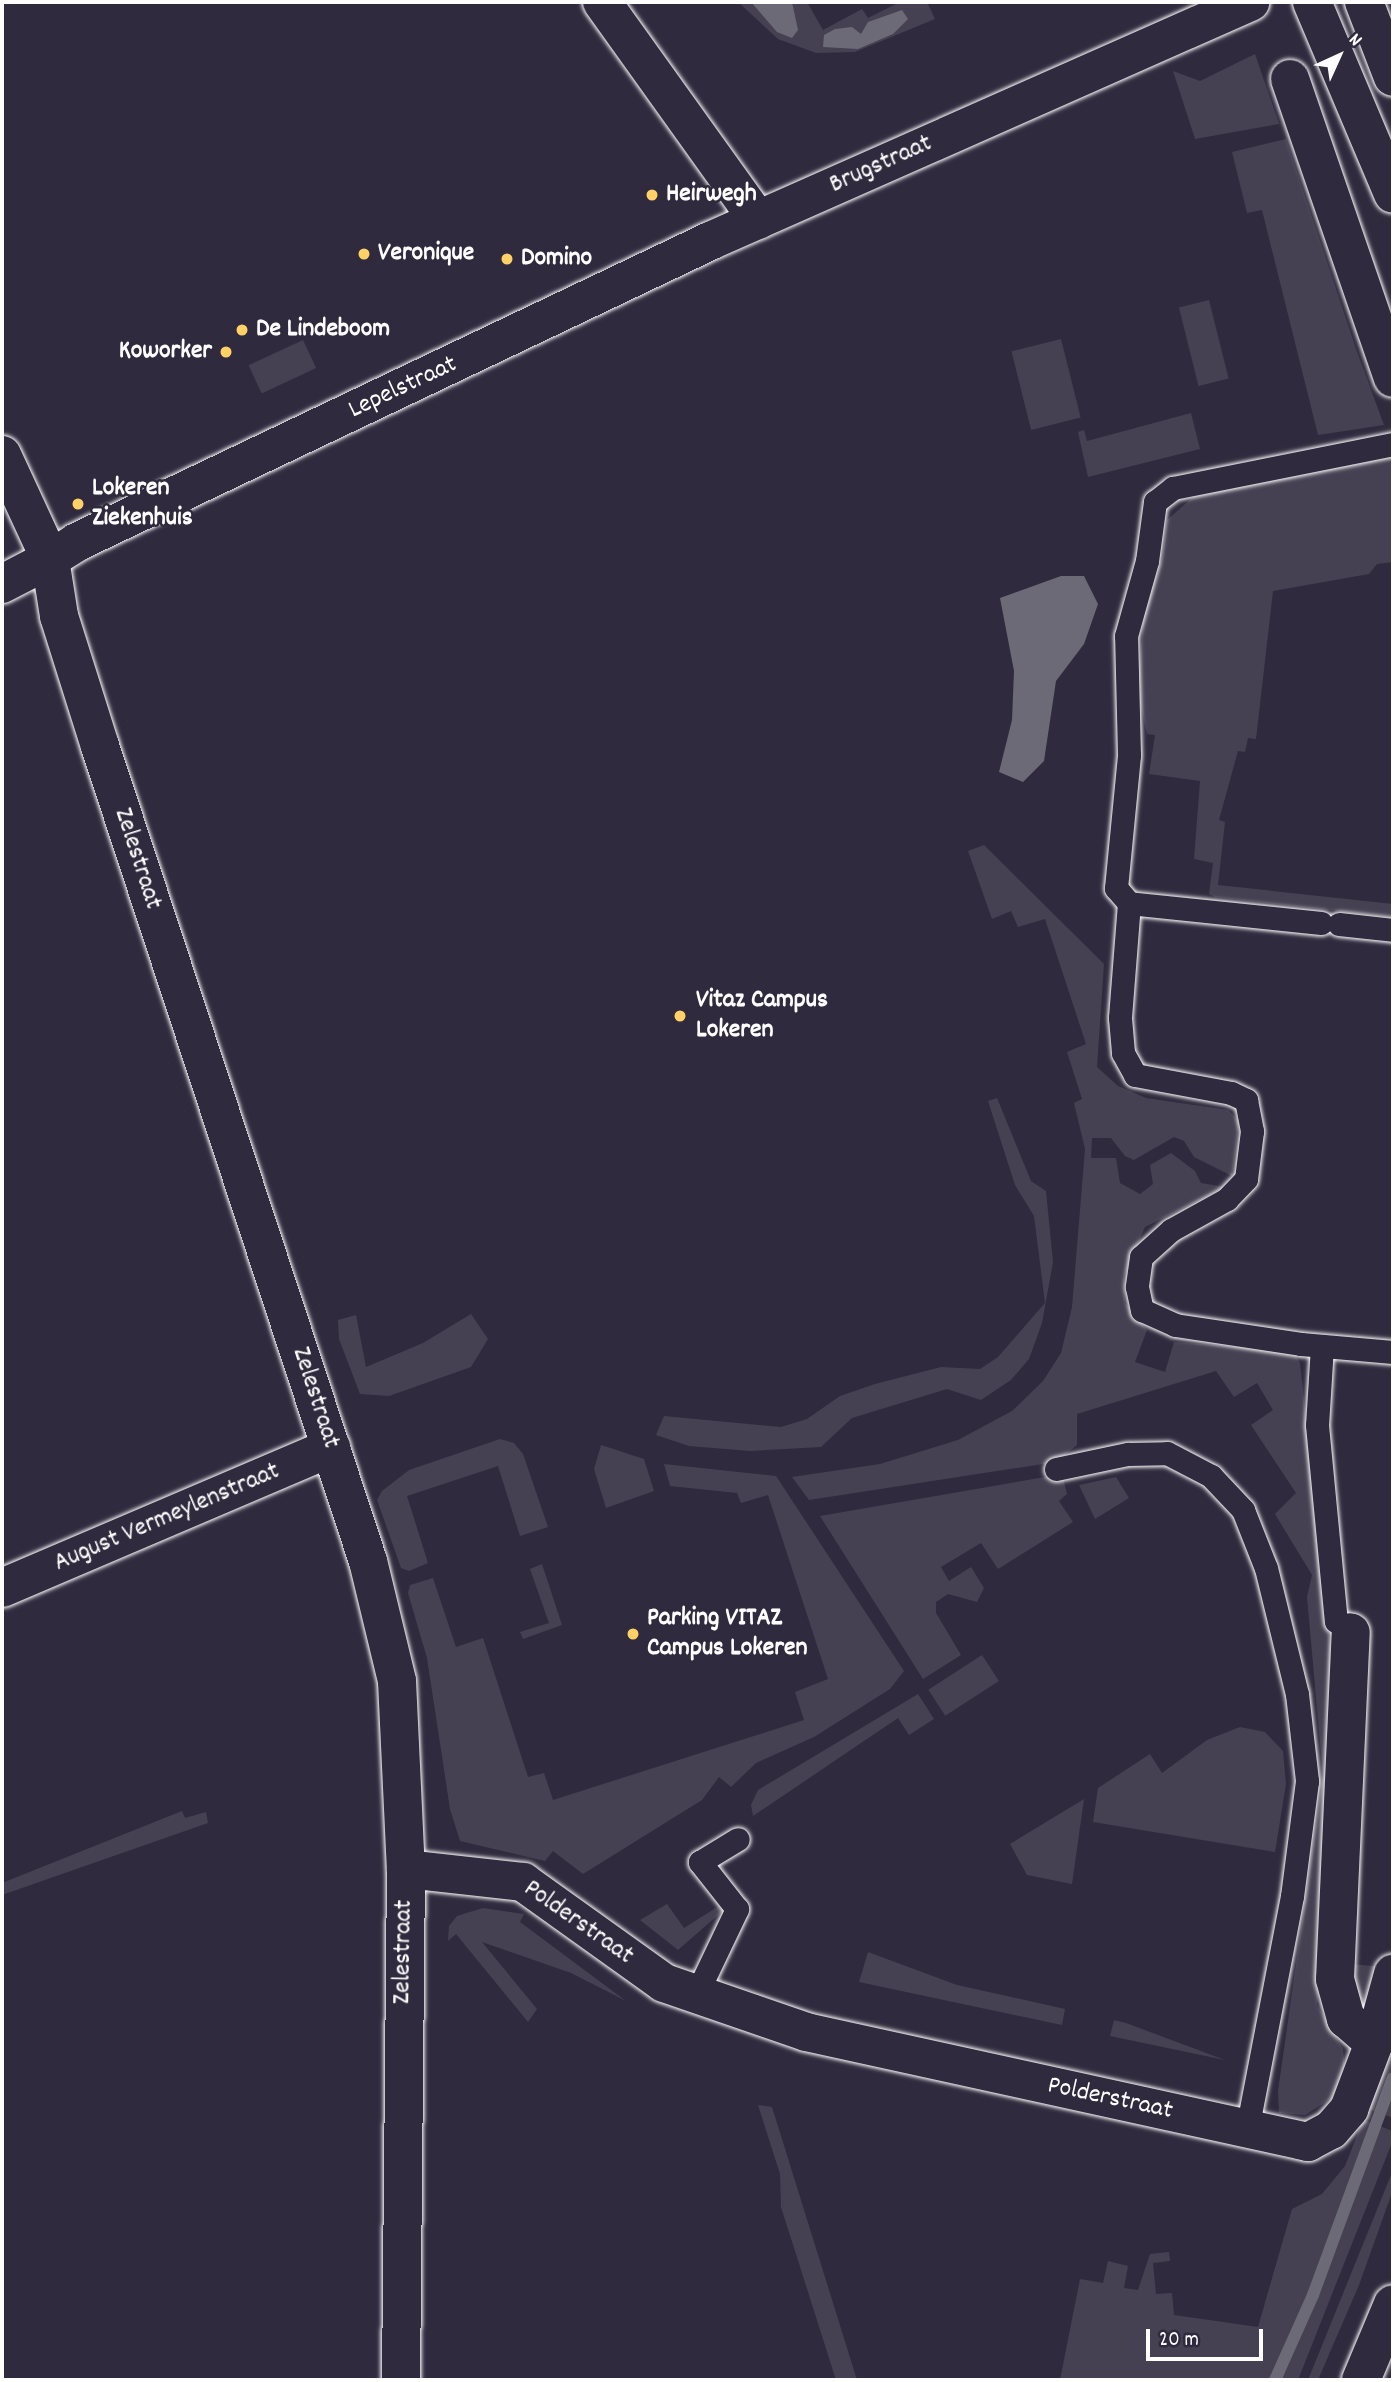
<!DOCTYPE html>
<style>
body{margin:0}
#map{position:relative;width:1395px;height:2382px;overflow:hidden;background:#2f2a3d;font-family:Dekko,sans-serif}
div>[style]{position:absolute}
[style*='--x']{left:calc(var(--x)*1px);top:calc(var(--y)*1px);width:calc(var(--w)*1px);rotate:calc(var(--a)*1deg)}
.green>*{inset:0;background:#464152;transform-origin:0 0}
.water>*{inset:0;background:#6d6a77}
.stream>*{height:12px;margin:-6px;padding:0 6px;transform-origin:6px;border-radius:6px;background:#6d6a77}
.roads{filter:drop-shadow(0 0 2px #fff) drop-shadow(0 0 2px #fff)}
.service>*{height:23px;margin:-11.5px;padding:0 11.5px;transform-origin:11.5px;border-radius:11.5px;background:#2f2a3d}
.minor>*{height:38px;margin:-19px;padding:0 19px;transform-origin:19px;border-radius:19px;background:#2f2a3d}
.tertiary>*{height:38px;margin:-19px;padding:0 19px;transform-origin:19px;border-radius:19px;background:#2f2a3d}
.primary>*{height:38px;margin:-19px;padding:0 19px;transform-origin:19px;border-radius:19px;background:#2f2a3d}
.dots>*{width:19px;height:19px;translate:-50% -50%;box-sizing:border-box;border:4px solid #2f2a3d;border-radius:50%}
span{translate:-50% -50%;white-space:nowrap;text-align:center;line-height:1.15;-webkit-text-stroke:5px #2f2a3d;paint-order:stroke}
.street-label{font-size:26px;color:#fff}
.poi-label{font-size:26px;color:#fff;font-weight:700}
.left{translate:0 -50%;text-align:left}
.right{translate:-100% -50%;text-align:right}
.frame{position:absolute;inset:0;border:4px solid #fff;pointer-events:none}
.north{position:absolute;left:1304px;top:21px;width:70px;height:70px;-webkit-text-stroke:5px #2f2a3d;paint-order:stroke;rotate:45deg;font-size:19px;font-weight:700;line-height:28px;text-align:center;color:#fff}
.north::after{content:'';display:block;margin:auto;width:24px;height:32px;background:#fff;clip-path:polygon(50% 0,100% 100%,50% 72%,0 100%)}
.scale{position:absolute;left:1146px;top:2329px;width:117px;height:32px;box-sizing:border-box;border:4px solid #fff;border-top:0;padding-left:9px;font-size:21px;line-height:24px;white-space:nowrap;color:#fff;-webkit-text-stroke:5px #2f2a3d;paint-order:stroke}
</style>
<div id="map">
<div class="green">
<i style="clip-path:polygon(738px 2px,807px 2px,823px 30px,862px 9px,868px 18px,900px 2px,927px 2px,935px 19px,855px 52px,816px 53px,778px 39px)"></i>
<i style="clip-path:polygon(1255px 54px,1279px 124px,1195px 139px,1173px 71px,1200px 81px)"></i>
<i style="clip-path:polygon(1286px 139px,1357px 352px,1384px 425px,1318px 435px,1262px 210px,1247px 213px,1232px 152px)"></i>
<i style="left:1209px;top:300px;width:81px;height:31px;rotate:76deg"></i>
<i style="left:1061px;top:339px;width:81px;height:51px;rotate:76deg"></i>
<i style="left:303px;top:340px;width:31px;height:60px;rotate:65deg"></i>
<i style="clip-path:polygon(1191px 413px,1200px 449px,1088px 477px,1078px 432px,1084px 430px,1087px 441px)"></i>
<i style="clip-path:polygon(1393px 454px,1393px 562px,1377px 564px,1369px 574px,1273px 591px,1256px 739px,1248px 738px,1245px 752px,1238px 751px,1219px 820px,1225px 822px,1218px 885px,1393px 904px,1393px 917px,1215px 897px,1209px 894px,1213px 863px,1194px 859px,1200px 781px,1149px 774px,1155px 735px,1147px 734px,1138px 693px,1144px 610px,1162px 560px,1167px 520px,1193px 497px)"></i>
<i style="clip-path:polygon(984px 845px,1104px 964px,1097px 1067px,1118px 1086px,1146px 1098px,1228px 1110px,1239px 1121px,1232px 1176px,1194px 1157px,1184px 1141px,1174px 1137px,1134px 1160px,1125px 1156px,1111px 1138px,1092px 1138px,1091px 1158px,1116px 1158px,1120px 1183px,1140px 1194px,1153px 1184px,1150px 1165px,1171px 1153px,1195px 1171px,1201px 1183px,1225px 1187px,1145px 1227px,1124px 1276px,1125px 1303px,1147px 1330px,1135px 1362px,1165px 1372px,1174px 1342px,1293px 1351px,1300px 1363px,1339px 1732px,1317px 2005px,1343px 2049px,1345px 2070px,1338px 2094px,1305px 2115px,1279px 2113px,1278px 2091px,1323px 1775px,1307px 1597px,1312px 1575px,1275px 1514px,1296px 1493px,1251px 1425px,1273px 1410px,1257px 1383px,1234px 1397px,1216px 1371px,1077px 1414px,1077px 1445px,1056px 1462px,809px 1500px,792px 1477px,880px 1464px,958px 1440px,1012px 1411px,1043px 1381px,1061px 1353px,1072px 1307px,1085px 1149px,1074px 1103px,1082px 1099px,1067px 1052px,1086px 1044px,1045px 919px,1018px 927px,1011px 911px,992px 919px,968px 851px)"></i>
<i style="clip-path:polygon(997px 1098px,1031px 1181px,1046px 1191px,1053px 1262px,1042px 1323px,1029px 1359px,1011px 1380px,981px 1400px,947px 1389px,852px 1418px,821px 1447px,750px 1451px,689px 1446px,656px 1435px,664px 1416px,781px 1427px,807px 1419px,840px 1396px,875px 1384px,941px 1367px,980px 1369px,998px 1357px,1045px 1303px,1034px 1216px,1015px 1185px,988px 1101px)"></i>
<i style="clip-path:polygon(471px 1314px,488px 1339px,471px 1367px,389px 1396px,360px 1394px,339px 1339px,338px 1320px,356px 1315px,366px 1367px,423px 1343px)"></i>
<i style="clip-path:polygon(500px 1439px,514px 1443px,523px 1454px,548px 1527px,520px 1536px,498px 1466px,407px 1496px,428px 1563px,409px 1571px,401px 1568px,377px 1500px,382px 1491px,409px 1470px)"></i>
<i style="clip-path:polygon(601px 1445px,644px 1459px,654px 1491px,606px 1508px,594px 1469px)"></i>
<i style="clip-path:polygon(664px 1464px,776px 1476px,904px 1671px,890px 1689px,814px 1737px,756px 1763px,731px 1787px,719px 1777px,702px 1800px,583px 1874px,553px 1851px,545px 1861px,460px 1841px,450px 1809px,427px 1658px,408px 1593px,410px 1585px,433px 1578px,456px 1647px,483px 1638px,528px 1777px,544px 1773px,553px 1800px,804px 1720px,795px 1692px,828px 1679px,768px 1495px,741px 1503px,737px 1493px,670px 1486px)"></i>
<i style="clip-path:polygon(1062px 1474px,1067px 1494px,1059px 1501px,1073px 1522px,998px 1569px,981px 1543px,941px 1567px,949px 1581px,971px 1567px,984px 1588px,977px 1602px,948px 1594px,936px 1602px,936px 1613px,961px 1655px,923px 1679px,820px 1516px)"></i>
<i style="clip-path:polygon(1116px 1477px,1129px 1498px,1095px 1519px,1079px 1485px)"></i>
<i style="clip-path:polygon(542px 1564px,562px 1625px,523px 1639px,520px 1632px,549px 1623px,530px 1569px)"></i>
<i style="left:982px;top:1655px;width:31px;height:64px;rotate:57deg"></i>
<i style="clip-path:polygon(918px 1694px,934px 1719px,909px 1735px,898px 1718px,753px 1816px,751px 1805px,758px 1790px)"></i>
<i style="clip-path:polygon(1240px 1727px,1265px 1732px,1283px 1751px,1286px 1784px,1275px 1852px,1093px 1822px,1098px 1788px,1150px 1754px,1162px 1773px,1207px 1740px)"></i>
<i style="clip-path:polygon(1084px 1799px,1072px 1884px,1027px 1875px,1010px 1844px)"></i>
<i style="clip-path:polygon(182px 1811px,185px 1818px,206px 1812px,208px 1823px,2px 1895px,2px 1883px)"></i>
<i style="clip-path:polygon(667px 1904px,684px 1928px,722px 1904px,725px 1909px,678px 1950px,640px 1920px)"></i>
<i style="clip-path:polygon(483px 1908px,524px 1914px,520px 1922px,626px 2001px,571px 1973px,482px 1942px,537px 2009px,528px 2022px,456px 1934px,448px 1941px,449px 1926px,457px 1916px)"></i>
<i style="clip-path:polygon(868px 1952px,957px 1985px,1065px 2009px,1062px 2025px,859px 1982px)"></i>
<i style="clip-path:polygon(1349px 1964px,1385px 1967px,1375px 2002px,1351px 1999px)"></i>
<i style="clip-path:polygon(1393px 2012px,1393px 2118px,1366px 2108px)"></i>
<i style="clip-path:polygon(1114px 2020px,1126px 2023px,1225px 2060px,1110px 2036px)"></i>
<i style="clip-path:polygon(758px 2105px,772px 2107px,857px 2380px,836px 2380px,781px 2207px,780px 2174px)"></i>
<i style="clip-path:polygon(1363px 2120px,1393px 2131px,1393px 2140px,1298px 2380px,1060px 2380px,1080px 2279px,1103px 2283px,1108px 2261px,1128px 2266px,1124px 2288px,1138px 2290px,1150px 2254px,1169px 2252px,1170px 2261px,1153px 2263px,1156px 2294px,1172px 2293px,1174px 2315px,1258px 2327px,1292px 2209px,1322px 2194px,1345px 2166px)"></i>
<i style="clip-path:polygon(1393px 2170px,1393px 2190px,1359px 2285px,1318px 2380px,1308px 2380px)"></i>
</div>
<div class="water">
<i style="clip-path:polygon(751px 2px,792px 2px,798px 30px,792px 38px,777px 32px)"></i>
<i style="clip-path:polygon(902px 10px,908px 19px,893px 34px,858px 49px,823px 47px,824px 35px,835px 29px,852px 27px,861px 34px,868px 22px)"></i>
<i style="clip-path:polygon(1061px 576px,1084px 576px,1098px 604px,1084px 644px,1056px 681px,1044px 761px,1023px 782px,999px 772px,1012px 720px,1014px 671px,1000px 598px)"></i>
</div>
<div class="stream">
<i style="--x:1275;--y:2380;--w:93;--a:-65.9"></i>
<i style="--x:1313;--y:2295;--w:231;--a:-69.8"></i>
</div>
<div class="roads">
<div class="service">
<i style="--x:1129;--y:903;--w:115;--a:94.5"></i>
<i style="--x:1120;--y:1018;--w:35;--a:85"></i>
<i style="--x:1123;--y:1053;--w:25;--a:61"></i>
<i style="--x:1135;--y:1075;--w:98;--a:10.6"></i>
<i style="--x:1231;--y:1093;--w:17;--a:25"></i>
<i style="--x:1246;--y:1100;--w:32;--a:79"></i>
<i style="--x:1252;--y:1131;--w:48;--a:97.1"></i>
<i style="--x:1246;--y:1179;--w:28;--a:134"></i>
<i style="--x:1227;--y:1199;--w:64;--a:151"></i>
<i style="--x:1171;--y:1230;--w:40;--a:138"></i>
<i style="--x:1141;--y:1257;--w:30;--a:98"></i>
<i style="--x:1137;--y:1287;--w:24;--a:78"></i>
<i style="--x:1142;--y:1310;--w:36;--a:24"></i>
<i style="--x:1175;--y:1325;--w:127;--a:8.6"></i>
<i style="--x:1301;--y:1344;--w:92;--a:5"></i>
<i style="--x:1321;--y:923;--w:193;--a:-174.1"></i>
<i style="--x:1129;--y:903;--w:20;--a:-131"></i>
<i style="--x:1116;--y:888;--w:134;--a:-84.4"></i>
<i style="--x:1129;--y:755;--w:119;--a:-91.4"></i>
<i style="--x:1126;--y:636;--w:78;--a:-74.4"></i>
<i style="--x:1147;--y:561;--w:60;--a:-82.3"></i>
<i style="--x:1155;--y:502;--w:23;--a:-38"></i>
<i style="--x:1173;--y:488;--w:224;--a:-11.3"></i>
<i style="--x:1339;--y:924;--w:54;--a:6.3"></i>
<i style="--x:1322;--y:1346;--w:79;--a:93.6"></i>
<i style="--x:1317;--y:1425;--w:197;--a:84.5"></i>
<i style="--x:1336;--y:1621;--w:19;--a:36"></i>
<i style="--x:1056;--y:1469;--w:74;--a:-11.8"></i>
<i style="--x:1128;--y:1454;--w:39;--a:-1"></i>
<i style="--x:1167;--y:1453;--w:50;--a:27.6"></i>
<i style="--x:1211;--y:1476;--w:47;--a:46.7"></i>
<i style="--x:1243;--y:1510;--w:62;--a:68.4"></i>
<i style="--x:1266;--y:1568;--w:130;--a:76.2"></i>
<i style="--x:1297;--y:1694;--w:88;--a:83.4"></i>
<i style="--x:1307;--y:1781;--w:116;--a:97.4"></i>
<i style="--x:1292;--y:1896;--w:237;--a:100.9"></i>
<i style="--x:695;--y:1997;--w:98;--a:-64.5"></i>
<i style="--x:737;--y:1909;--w:60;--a:-128.2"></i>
<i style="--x:700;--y:1862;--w:44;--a:-31.2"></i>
</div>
<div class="minor">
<i style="--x:1290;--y:79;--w:316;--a:71"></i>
<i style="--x:2;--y:584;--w:54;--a:-27.5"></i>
<i style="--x:2;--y:1588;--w:358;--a:-23.1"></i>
<i style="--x:406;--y:1869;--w:118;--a:6.3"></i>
<i style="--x:523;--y:1882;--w:173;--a:35.6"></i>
<i style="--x:664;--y:1983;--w:150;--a:19"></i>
<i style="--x:806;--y:2032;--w:514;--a:12.36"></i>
<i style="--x:1308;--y:2142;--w:26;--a:-28"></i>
<i style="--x:1331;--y:2130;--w:28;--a:-49"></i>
<i style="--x:1349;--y:2109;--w:71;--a:-69.3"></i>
<i style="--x:1374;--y:2043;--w:37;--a:-139"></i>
<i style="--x:1346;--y:2019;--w:41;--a:-105.4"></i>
<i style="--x:1335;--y:1979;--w:347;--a:-87.4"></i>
<i style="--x:1374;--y:2043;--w:72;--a:-74.6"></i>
</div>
<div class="tertiary">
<i style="--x:602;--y:2;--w:268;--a:54.4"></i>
<i style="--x:2;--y:455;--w:115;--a:65.2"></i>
<i style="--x:50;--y:559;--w:58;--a:81"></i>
<i style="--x:59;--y:616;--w:136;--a:72.5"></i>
<i style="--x:100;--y:746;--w:858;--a:71.8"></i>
<i style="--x:368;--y:1561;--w:123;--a:76.4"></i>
<i style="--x:397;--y:1681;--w:188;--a:87.3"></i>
<i style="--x:406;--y:1869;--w:511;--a:90.56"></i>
<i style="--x:50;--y:559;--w:32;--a:-32"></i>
<i style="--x:77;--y:542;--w:701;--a:-25.43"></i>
<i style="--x:710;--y:241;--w:591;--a:-23.87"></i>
</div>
<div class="primary">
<i style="--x:1312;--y:2;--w:208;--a:67.1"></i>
<i style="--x:1364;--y:2;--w:80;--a:68.9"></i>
<i style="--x:1361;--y:2380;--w:82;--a:-67.2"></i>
</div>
</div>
<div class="dots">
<i style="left:652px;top:195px;background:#ffd166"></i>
<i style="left:364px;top:254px;background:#ffd166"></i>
<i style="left:507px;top:259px;background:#ffd166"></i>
<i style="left:242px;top:330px;background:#ffd166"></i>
<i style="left:226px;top:352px;background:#ffd166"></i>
<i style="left:78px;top:504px;background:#ffd166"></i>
<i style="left:680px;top:1016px;background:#ffd166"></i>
<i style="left:633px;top:1634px;background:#ffd166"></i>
</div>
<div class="street-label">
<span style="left:881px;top:165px;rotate:-24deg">Brugstraat</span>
<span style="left:403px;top:388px;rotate:-25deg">Lepelstraat</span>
<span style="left:137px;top:859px;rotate:72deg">Zelestraat</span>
<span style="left:315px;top:1398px;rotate:72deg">Zelestraat</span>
<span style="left:167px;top:1518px;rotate:-23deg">August Vermeylenstraat</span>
<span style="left:578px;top:1923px;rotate:35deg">Polderstraat</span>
<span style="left:404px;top:1952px;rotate:-89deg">Zelestraat</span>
<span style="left:1110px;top:2099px;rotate:12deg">Polderstraat</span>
</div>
<div class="poi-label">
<span class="left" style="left:666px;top:195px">Heirwegh</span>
<span class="left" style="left:378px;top:254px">Veronique</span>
<span class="left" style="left:521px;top:259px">Domino</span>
<span class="left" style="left:256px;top:330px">De Lindeboom</span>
<span class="right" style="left:212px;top:352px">Koworker</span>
<span class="left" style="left:92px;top:504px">Lokeren<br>Ziekenhuis</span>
<span class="left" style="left:696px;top:1016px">Vitaz Campus<br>Lokeren</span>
<span class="left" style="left:647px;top:1634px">Parking VITAZ<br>Campus Lokeren</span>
</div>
<div class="frame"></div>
<div class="north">N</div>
<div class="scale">20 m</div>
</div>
